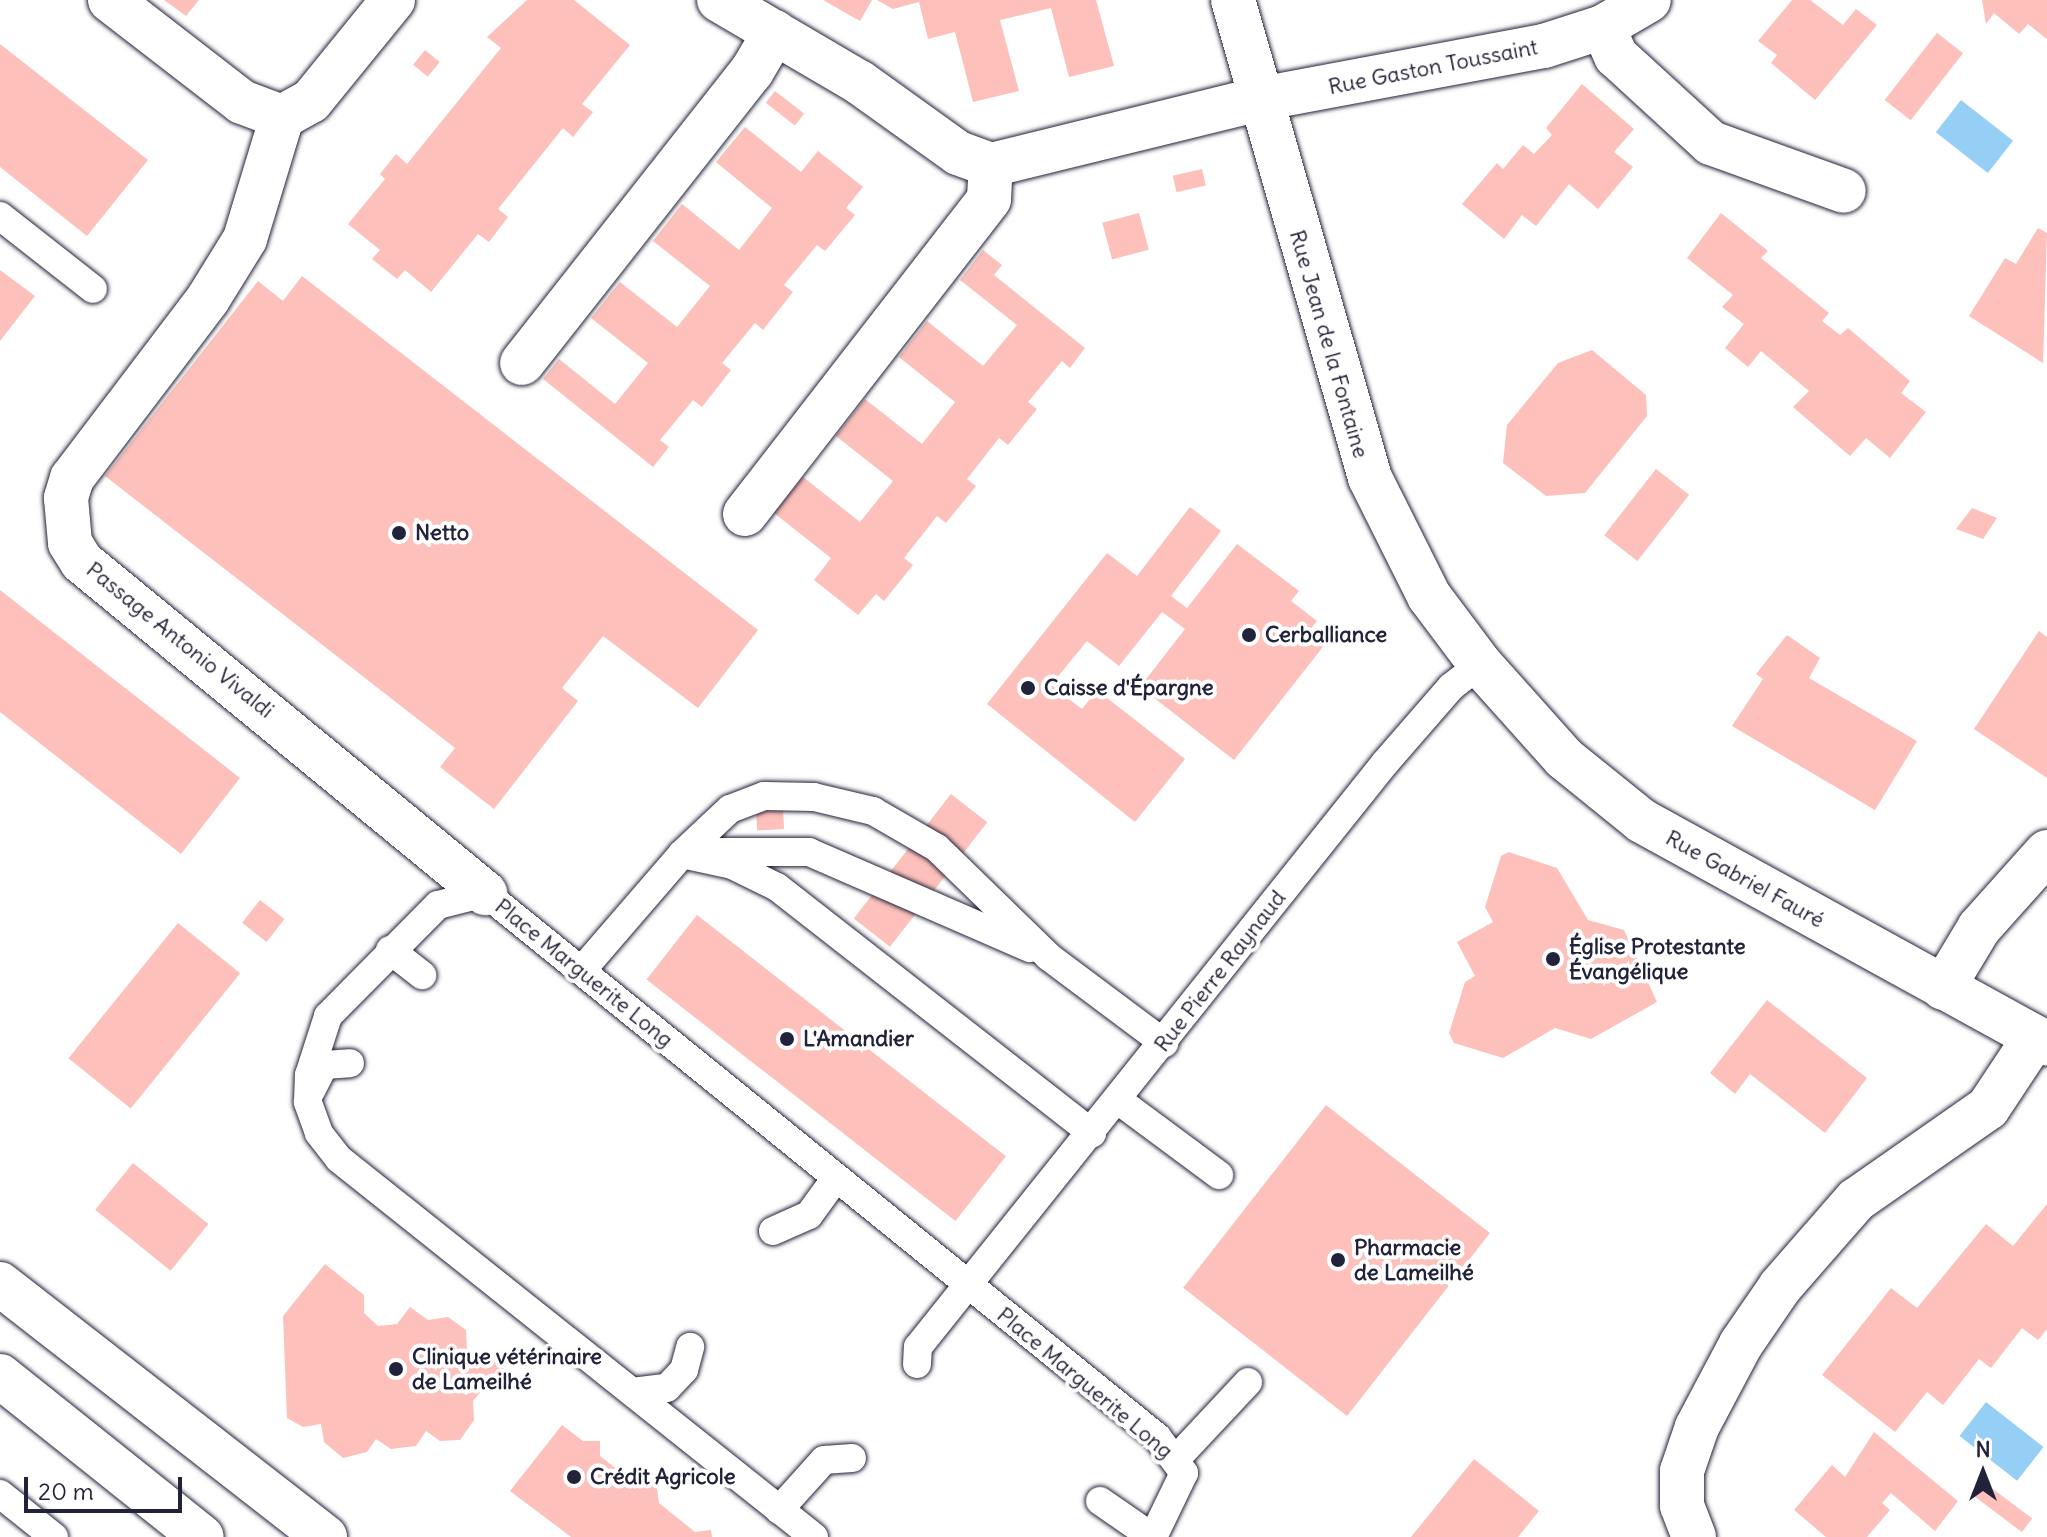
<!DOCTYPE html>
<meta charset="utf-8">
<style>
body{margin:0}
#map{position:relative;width:2047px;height:1537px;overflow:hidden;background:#fff;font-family:Delius,sans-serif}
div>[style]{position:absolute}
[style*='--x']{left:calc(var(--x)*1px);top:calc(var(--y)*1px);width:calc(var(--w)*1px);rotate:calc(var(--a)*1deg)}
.water>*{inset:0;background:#96cff6;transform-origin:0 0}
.building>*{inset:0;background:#fdc0bb;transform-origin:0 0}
.roads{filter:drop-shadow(0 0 2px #22223b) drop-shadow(0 0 2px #22223b)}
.service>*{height:28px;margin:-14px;padding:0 14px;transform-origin:14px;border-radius:14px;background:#fff}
.minor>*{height:44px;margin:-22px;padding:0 22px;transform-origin:22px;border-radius:22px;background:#fff}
.tertiary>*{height:44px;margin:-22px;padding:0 22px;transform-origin:22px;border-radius:22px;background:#fff}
.dots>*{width:22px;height:22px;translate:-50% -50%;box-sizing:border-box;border:4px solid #fff;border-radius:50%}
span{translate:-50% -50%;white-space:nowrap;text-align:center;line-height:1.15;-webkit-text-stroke:8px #fff;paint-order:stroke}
.street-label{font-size:22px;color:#22223b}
.poi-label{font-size:22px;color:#22223b;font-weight:700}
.left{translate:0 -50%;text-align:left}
.north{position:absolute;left:1943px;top:1433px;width:80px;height:80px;-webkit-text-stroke:6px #fff;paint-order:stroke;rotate:0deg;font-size:22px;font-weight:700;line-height:32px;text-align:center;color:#22223b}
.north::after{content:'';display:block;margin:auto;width:28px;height:36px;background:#22223b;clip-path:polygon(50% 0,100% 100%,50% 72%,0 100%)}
.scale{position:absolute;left:24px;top:1477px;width:158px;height:36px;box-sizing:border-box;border:4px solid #22223b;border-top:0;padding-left:10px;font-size:24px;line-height:28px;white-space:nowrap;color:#22223b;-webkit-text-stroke:6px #fff;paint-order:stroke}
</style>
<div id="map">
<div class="water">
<i style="left:1961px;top:100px;width:66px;height:41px;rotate:38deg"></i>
<i style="left:1986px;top:1402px;width:73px;height:43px;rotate:38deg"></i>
</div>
<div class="building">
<i style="clip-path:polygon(164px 0,199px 0,186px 16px)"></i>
<i style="clip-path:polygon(527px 0,574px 0,630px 45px,582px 104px,593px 112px,573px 137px,563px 128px,498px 209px,508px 217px,489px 242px,478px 234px,431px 292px,405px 270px,397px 279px,372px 259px,380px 250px,348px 224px,385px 179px,380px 174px,396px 154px,407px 164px,501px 48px,487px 37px)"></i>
<i style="clip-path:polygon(823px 0,872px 0,860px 21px)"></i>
<i style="clip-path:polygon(877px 0,1096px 0,1114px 66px,1069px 77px,1051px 8px,1000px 20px,1019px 91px,973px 102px,955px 32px,928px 39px,919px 2px,893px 9px)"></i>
<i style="clip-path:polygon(1792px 0,1810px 0,1843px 25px,1856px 9px,1877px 25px,1815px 100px,1771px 63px,1777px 55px,1758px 41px)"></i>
<i style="clip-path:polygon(1982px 0,2047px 0,2047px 39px,2028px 24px,2019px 34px,1994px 13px,1986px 24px)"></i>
<i style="left:1937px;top:33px;width:33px;height:85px;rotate:38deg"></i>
<i style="clip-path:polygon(0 44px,148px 160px,87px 236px,0 167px)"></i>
<i style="left:425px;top:50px;width:19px;height:19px;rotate:39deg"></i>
<i style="clip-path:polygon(1582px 84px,1634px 129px,1614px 152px,1633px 167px,1598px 209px,1569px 184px,1536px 226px,1522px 215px,1504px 239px,1462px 204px,1497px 163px,1503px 169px,1523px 145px,1534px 154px,1552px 135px,1546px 128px)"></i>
<i style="left:775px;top:91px;width:37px;height:15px;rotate:38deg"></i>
<i style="clip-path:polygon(745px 127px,801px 172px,818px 151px,863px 187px,846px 208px,855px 215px,825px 251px,817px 245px,784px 285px,793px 292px,763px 330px,755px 323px,722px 363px,731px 370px,702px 407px,693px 400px,660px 440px,669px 447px,653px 467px,543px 379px,559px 359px,615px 404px,648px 363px,591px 318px,620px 282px,677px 327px,710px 286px,653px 241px,682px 204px,739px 250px,772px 208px,716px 162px)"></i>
<i style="left:1202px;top:169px;width:17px;height:30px;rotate:77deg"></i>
<i style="left:1139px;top:213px;width:38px;height:38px;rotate:75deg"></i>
<i style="clip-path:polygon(1721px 213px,1768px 251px,1761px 258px,1829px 313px,1822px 321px,1840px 335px,1848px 328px,1910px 381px,1901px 393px,1926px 412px,1890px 458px,1866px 438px,1850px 456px,1793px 407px,1809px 391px,1761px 351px,1748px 367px,1725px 348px,1744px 324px,1722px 307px,1733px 295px,1687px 258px)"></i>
<i style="clip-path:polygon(2038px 228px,2047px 233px,2043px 363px,1969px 316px,2005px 258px,2016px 264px)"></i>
<i style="clip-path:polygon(983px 250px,1002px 265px,994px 275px,1085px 348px,1070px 368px,1062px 361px,1028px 402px,1037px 409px,1008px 445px,999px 438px,967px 479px,976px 486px,946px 523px,937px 516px,904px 558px,913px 565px,884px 601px,876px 594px,858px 615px,814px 580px,831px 558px,774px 513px,803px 477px,860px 522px,893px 481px,836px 436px,865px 399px,922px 444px,955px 402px,899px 357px,927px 321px,983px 366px,1017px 325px,960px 280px)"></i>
<i style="clip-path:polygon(0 270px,35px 296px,0 341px)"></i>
<i style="clip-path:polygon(302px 276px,758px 630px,698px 708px,603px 636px,562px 688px,578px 701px,494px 809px,440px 767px,455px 748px,105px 476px,258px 281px,283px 301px)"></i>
<i style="clip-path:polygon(1592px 350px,1646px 395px,1647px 416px,1585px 493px,1546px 496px,1503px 463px,1507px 425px,1558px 363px)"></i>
<i style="left:1656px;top:469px;width:42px;height:84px;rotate:38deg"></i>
<i style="clip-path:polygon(1190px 507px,1221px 531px,1171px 596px,1187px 608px,1237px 544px,1299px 591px,1291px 601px,1317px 621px,1310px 630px,1326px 643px,1234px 760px,1140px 687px,1185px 629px,1162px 612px,1119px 666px,1087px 641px,1051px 685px,1082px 709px,1097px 690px,1185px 759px,1135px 822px,987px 704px,1107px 553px,1137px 576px)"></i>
<i style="clip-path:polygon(1972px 508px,1997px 518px,1983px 539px,1956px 529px)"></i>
<i style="clip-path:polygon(0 590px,240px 778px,181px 854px,0 712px)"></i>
<i style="clip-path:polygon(2039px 631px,2047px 637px,2047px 778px,1974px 729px)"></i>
<i style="clip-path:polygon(1787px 635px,1820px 658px,1809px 678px,1917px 741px,1875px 810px,1732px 726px,1763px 679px,1756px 674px)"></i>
<i style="left:951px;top:794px;width:46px;height:158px;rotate:38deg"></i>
<i style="left:783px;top:809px;width:20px;height:27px;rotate:87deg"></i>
<i style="clip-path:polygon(1509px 852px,1557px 868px,1588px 920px,1624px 930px,1657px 1002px,1591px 1039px,1555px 1028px,1503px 1058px,1454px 1043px,1449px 1033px,1465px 982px,1475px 976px,1457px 942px,1493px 922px,1485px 907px,1501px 856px)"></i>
<i style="left:260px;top:900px;width:31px;height:29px;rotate:38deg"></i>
<i style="left:697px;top:915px;width:392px;height:82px;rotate:38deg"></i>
<i style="left:178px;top:923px;width:80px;height:174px;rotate:39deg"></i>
<i style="clip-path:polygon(1767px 1000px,1867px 1078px,1825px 1133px,1750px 1074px,1735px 1094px,1710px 1073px)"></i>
<i style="left:1326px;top:1105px;width:208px;height:232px;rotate:38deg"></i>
<i style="left:133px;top:1163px;width:97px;height:60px;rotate:39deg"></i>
<i style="clip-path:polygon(2047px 1204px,2047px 1329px,2038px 1340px,2022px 1328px,1991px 1368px,1979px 1359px,1943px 1405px,1927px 1392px,1895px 1432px,1822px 1375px,1891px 1288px,1917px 1308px,1986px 1224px,2013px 1246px)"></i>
<i style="clip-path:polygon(325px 1264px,364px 1295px,364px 1313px,378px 1326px,397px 1324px,410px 1307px,428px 1320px,448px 1317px,466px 1330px,467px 1352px,480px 1360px,503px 1359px,505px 1387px,482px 1390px,473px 1401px,474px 1420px,460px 1440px,440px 1441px,426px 1431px,416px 1446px,391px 1449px,376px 1439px,367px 1452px,343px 1458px,324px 1442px,321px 1424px,303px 1427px,287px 1418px,283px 1316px)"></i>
<i style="clip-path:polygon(562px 1425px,583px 1441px,600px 1441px,600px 1456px,637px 1485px,656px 1482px,659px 1503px,695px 1532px,711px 1530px,712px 1537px,571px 1537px,510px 1491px)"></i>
<i style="clip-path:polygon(1874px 1432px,1958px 1501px,1935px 1531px,1891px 1493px,1882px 1503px,1890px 1510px,1867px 1537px,1826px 1537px,1794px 1510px,1832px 1465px,1845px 1477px)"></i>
<i style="clip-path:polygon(1474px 1459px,1539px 1511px,1518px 1537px,1411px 1537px)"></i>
<i style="left:1981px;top:1480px;width:64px;height:17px;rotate:37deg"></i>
</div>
<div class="roads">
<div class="service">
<i style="--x:0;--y:216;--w:118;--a:38.1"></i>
<i style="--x:708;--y:852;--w:101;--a:0"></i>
<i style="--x:809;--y:852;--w:241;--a:23.5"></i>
<i style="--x:682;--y:854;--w:51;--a:12.4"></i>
<i style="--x:732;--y:865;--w:50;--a:26.1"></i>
<i style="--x:777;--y:887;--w:400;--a:38"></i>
<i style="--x:390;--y:950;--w:41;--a:38"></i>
<i style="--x:582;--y:970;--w:153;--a:-49.2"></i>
<i style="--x:682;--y:854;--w:66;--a:-43.2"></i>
<i style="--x:730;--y:809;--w:36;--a:-21"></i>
<i style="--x:764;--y:796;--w:50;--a:1.1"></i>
<i style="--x:814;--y:797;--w:61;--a:13.3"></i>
<i style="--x:873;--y:811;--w:74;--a:30"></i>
<i style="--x:937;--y:848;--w:156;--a:44.2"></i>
<i style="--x:1049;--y:957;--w:144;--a:36.8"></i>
<i style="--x:311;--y:1091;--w:29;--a:-63"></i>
<i style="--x:324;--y:1065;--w:26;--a:-4"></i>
<i style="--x:1118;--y:1100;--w:126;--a:36.6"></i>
<i style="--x:773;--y:1231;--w:39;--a:-24"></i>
<i style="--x:809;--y:1215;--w:46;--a:-53.9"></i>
<i style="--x:917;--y:1364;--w:17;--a:-87"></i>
<i style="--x:918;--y:1347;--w:748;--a:-51.35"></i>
<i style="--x:1385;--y:763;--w:101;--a:-49"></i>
<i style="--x:1451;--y:687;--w:37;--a:-38"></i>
<i style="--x:632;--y:1392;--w:35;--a:-7"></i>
<i style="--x:667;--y:1388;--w:25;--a:-47"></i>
<i style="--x:684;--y:1370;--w:24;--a:-75"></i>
<i style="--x:1177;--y:1458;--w:104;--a:-46.9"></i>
<i style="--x:0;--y:1494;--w:69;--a:38.5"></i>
<i style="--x:1100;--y:1501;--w:63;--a:34.7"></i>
<i style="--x:779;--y:1510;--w:67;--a:-48"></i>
<i style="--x:824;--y:1460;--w:28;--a:-4"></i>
<i style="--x:814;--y:1537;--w:607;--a:-141.49"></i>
<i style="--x:339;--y:1159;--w:33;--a:-128"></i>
<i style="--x:319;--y:1133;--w:33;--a:-110"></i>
<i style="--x:308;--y:1102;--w:27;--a:-88"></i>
<i style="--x:309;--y:1075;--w:62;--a:-72.1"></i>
<i style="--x:328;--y:1016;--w:156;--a:-45.3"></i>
<i style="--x:438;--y:905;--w:49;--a:-14.3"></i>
<i style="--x:485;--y:893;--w:865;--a:38.99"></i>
<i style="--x:1157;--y:1437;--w:45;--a:53.1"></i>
<i style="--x:1184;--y:1473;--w:71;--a:115.8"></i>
</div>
<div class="minor">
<i style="--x:110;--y:0;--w:167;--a:37.7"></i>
<i style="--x:242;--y:102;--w:43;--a:20.6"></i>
<i style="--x:282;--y:117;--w:33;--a:-29"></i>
<i style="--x:311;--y:101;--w:130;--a:-50.9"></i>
<i style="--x:719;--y:0;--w:162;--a:30.4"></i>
<i style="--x:859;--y:82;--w:122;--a:35.6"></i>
<i style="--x:958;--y:153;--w:35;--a:20"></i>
<i style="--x:991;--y:165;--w:277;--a:-13.8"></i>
<i style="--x:1260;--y:99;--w:289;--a:-10.6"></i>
<i style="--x:1544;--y:46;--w:62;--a:-17.9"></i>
<i style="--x:1603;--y:27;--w:53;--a:-30.4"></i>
<i style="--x:1603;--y:27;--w:32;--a:66"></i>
<i style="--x:1616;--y:56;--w:129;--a:42.5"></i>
<i style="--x:1711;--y:143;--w:141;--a:19.8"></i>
<i style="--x:282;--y:117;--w:127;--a:106.9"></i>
<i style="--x:245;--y:239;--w:70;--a:121.7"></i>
<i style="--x:208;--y:299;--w:225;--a:127.2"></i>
<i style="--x:72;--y:478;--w:21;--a:107"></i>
<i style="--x:66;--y:498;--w:45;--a:84.9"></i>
<i style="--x:70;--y:543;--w:22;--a:58"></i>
<i style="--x:82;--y:562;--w:522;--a:39.4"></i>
<i style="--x:522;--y:363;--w:372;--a:-51.8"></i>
<i style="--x:752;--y:71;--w:45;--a:-59.5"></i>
<i style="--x:745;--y:514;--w:398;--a:-52.2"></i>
<i style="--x:989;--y:199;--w:34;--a:-87"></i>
<i style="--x:1943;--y:988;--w:70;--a:-59"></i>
<i style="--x:1979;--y:928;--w:102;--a:-48.2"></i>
<i style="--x:1694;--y:1537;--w:33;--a:-111"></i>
<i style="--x:1682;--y:1506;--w:35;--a:-90"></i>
<i style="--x:1682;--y:1471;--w:46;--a:-71.2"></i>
<i style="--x:1697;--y:1427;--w:94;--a:-62.1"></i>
<i style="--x:1741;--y:1344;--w:69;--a:-55.6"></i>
<i style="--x:1780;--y:1287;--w:116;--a:-48.9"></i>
<i style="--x:1856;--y:1200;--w:161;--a:-34.9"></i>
<i style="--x:1988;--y:1108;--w:85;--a:-56.5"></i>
</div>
<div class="tertiary">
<i style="--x:1233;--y:0;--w:497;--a:74"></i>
<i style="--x:1370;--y:478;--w:132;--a:63.4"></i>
<i style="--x:1429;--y:596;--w:85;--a:53.1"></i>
<i style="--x:1480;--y:664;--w:126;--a:48.2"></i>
<i style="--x:1564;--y:758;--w:100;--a:38.9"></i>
<i style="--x:1642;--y:821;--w:462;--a:28.8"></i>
<i style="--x:0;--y:1284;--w:412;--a:37.9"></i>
<i style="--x:0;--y:1376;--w:258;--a:38.6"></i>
</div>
</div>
<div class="dots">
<i style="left:399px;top:533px;background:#22223b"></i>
<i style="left:1249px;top:635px;background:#22223b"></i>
<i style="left:1028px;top:688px;background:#22223b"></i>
<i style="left:1553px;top:959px;background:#22223b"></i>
<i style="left:787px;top:1039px;background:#22223b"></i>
<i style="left:1338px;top:1260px;background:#22223b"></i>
<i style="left:396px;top:1369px;background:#22223b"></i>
<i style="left:574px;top:1477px;background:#22223b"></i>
</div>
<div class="street-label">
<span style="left:1433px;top:67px;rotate:-11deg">Rue Gaston Toussaint</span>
<span style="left:1329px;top:344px;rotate:74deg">Rue Jean de la Fontaine</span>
<span style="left:180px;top:640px;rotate:39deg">Passage Antonio Vivaldi</span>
<span style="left:1745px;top:879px;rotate:29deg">Rue Gabriel Fauré</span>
<span style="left:1220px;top:971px;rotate:-52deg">Rue Pierre Raynaud</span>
<span style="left:584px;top:973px;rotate:39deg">Place Marguerite Long</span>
<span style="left:1085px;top:1383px;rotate:40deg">Place Marguerite Long</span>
</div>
<div class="poi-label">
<span class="left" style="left:415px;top:533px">Netto</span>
<span class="left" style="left:1265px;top:635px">Cerballiance</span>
<span class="left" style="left:1044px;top:688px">Caisse d'Épargne</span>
<span class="left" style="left:1569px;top:959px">Église Protestante<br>Évangélique</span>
<span class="left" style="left:803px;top:1039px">L'Amandier</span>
<span class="left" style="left:1354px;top:1260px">Pharmacie<br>de Lameilhé</span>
<span class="left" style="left:412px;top:1369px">Clinique vétérinaire<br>de Lameilhé</span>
<span class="left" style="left:590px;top:1477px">Crédit Agricole</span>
</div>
<div class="north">N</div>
<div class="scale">20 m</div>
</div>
